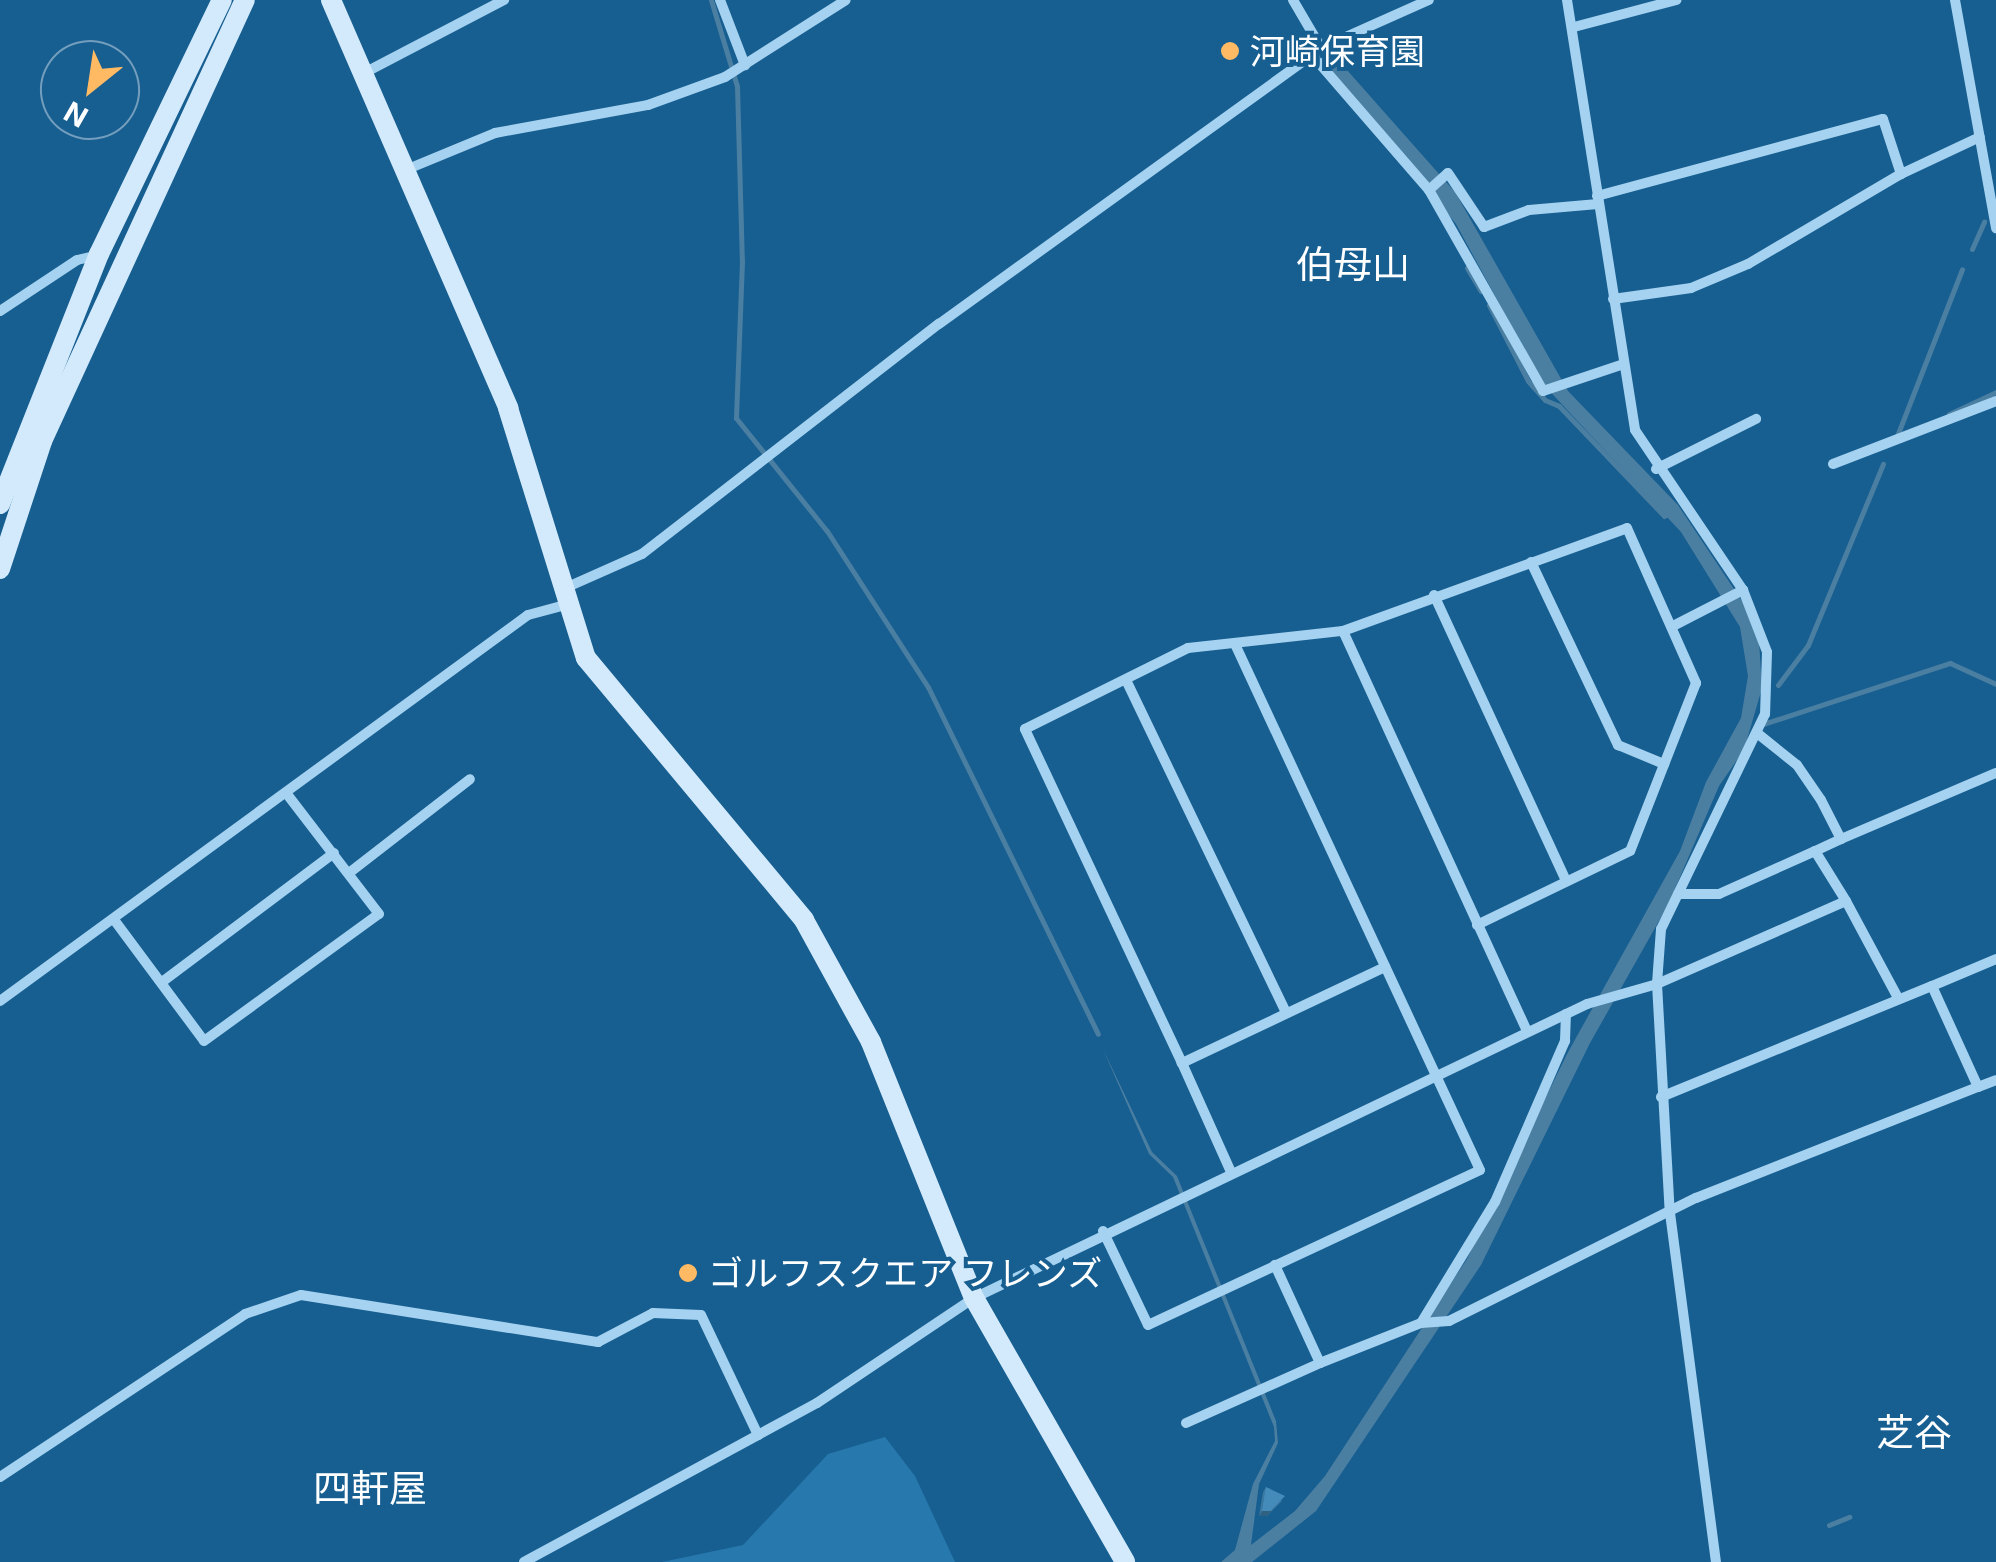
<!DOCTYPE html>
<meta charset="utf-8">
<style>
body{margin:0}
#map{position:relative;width:1996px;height:1562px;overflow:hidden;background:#175e91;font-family:Inter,"Noto Sans JP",sans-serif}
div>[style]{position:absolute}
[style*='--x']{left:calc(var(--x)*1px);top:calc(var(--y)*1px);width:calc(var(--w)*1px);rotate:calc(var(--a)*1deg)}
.green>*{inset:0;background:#2678ad}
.water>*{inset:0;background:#4b7fa2}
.stream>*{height:5px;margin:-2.5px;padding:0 2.5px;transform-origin:2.5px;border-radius:2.5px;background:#4b7fa2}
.minor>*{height:10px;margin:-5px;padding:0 5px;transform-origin:5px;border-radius:5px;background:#a4d2f0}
.secondary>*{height:20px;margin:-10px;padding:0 10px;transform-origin:10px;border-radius:10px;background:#d2eafb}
.wall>*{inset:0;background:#3a78a0}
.shaded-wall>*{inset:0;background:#306182}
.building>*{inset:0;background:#448bba}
.dots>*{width:28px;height:28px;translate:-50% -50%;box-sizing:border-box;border:5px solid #175e91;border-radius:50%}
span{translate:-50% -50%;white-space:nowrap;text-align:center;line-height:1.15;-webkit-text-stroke:8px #175e91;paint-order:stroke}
.poi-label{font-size:35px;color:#fff}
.left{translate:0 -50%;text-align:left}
.neighbourhood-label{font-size:38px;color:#fff}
.north{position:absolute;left:40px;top:40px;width:100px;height:100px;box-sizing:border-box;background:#175e91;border:2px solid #749ebd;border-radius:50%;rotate:210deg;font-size:28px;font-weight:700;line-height:40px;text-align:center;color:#fff}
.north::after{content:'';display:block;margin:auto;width:35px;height:45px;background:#ffba63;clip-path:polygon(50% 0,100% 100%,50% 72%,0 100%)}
</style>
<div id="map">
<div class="green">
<i style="clip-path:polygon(885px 1437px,915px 1476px,955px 1562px,662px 1562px,743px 1545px,828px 1454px)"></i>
</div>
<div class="water">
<i style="clip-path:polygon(1296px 0,1331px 52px,1455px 192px,1568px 391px,1678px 505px,1746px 607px,1759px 641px,1762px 688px,1744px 750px,1719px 786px,1668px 905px,1590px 1043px,1481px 1265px,1316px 1511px,1252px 1562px,1221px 1562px,1235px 1550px,1253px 1484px,1275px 1441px,1274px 1427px,1173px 1177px,1149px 1154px,1102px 1047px,1152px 1152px,1177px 1176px,1276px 1421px,1278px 1443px,1259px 1484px,1251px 1545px,1295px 1511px,1325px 1476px,1467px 1259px,1567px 1054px,1680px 851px,1706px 782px,1741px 718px,1748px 676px,1740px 627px,1681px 532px,1543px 384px,1456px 224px,1320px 58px,1326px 54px)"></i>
</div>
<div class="stream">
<i style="--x:711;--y:0;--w:90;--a:73.2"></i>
<i style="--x:737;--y:86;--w:175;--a:88.4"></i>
<i style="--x:742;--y:261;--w:157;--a:92.2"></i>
<i style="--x:736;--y:418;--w:145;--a:51.2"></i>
<i style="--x:827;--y:531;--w:186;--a:57.1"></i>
<i style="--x:928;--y:687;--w:386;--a:63.9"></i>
<i style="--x:1972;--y:249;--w:30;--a:-66"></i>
<i style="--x:1467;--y:268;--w:27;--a:59"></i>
<i style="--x:1489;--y:305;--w:85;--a:62.8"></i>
<i style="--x:1528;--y:381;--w:25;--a:48"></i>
<i style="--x:1545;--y:400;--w:15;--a:23"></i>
<i style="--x:1559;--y:406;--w:152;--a:46.3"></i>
<i style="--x:1664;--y:516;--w:9;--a:-32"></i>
<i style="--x:1949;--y:414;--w:52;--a:-25.1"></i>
<i style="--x:1897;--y:436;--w:179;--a:-68.7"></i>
<i style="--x:1778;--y:685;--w:50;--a:-53.1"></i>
<i style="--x:1808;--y:645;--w:196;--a:-67.5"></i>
<i style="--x:1763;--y:724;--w:197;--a:-18.1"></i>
<i style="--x:1950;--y:663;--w:51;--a:24.5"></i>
<i style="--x:1829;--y:1525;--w:22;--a:-22"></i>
</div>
<div class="minor">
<i style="--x:720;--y:0;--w:70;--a:69"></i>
<i style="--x:1293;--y:0;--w:56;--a:59.7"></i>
<i style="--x:1567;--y:0;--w:435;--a:81"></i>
<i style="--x:1635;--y:430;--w:193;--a:56"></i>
<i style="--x:1743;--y:590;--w:66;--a:68.8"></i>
<i style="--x:1767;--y:652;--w:62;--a:91.8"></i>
<i style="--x:1765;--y:714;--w:239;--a:115.8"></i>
<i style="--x:1661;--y:929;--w:55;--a:94.2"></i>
<i style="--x:1657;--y:984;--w:229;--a:86.8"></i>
<i style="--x:1670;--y:1213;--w:352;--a:82.5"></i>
<i style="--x:1955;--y:0;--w:232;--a:79.8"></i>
<i style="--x:1574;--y:27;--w:106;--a:-14.8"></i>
<i style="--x:1312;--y:55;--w:179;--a:49.1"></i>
<i style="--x:1429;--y:190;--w:231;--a:60.4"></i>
<i style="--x:1543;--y:391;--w:82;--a:-18.4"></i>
<i style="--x:366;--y:72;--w:156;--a:-27.6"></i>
<i style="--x:403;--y:171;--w:100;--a:-22.4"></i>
<i style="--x:495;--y:133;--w:156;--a:-10.4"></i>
<i style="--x:648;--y:105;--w:82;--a:-20"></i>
<i style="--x:725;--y:77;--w:143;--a:-32.5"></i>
<i style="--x:1429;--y:190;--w:25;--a:-42"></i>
<i style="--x:1448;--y:173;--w:65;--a:56.3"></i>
<i style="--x:1484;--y:227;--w:48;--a:-20.7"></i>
<i style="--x:1529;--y:210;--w:69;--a:-5"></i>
<i style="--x:1597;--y:196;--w:296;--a:-15.1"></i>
<i style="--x:1883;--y:119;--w:58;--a:71.9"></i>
<i style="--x:1613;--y:299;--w:79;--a:-8"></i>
<i style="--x:1691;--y:288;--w:62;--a:-22.8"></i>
<i style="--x:1748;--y:264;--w:178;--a:-30.5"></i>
<i style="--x:1901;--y:174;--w:87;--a:-25.1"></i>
<i style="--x:0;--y:311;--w:92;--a:-33.5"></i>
<i style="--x:77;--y:260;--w:22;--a:-13"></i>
<i style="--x:1833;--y:464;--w:175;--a:-21.1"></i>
<i style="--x:1656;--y:469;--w:112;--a:-26.6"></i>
<i style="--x:1531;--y:562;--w:203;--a:64.6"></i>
<i style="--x:1618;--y:745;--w:50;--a:22.4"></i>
<i style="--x:563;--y:589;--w:86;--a:-23.9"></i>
<i style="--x:642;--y:554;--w:376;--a:-37.8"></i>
<i style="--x:939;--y:324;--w:471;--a:-35.8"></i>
<i style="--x:1321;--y:48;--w:118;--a:-24"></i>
<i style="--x:1434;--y:595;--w:313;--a:65.2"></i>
<i style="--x:1673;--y:626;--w:79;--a:-27.2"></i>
<i style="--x:1343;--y:631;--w:440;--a:65.3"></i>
<i style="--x:1126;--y:680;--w:369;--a:64.3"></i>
<i style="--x:1757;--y:733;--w:51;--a:38.7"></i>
<i style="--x:1797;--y:765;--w:42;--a:55.6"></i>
<i style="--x:1821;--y:800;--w:44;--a:62.9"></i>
<i style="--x:1841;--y:839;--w:29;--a:155"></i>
<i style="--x:1815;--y:851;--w:59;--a:58.2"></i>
<i style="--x:1841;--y:839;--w:168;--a:-23.1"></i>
<i style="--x:349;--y:873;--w:153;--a:-37.8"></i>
<i style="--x:1678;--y:894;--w:41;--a:0"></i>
<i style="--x:1719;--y:894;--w:105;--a:-24.1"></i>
<i style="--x:115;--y:921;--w:149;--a:53.4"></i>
<i style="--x:204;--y:1041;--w:216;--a:-36"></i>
<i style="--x:379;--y:914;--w:153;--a:-127.5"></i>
<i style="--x:1996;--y:959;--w:69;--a:157.1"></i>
<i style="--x:1932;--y:986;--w:111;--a:65.5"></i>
<i style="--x:1978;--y:1087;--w:19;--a:-21"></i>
<i style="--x:1385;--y:967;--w:225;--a:154.7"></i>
<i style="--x:1182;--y:1063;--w:369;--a:-115.2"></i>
<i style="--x:1025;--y:729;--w:182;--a:-26.4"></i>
<i style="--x:1188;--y:648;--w:156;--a:-6.3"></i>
<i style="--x:1343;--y:631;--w:302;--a:-19.9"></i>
<i style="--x:1627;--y:528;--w:170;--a:66"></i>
<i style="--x:1696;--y:683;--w:180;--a:111.4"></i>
<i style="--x:1630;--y:851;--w:170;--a:154.2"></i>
<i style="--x:162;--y:982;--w:215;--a:-36.9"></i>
<i style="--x:0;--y:1001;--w:654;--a:-36.17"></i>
<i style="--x:528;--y:615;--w:39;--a:-15"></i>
<i style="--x:1182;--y:1063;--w:120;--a:65.8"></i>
<i style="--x:1661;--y:1097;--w:293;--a:-22.3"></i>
<i style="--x:1103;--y:1231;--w:104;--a:64.4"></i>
<i style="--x:1148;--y:1325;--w:366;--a:-25"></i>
<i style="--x:1480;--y:1170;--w:580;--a:-114.98"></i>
<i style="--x:1421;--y:1323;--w:28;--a:-4"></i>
<i style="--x:1449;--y:1321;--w:276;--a:-26.5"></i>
<i style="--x:1696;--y:1198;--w:303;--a:-21.5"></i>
<i style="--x:1320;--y:1363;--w:109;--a:-21.6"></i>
<i style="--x:1421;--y:1323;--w:142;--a:-58.6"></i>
<i style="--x:1495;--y:1202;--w:176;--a:-66.5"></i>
<i style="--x:1565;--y:1041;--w:27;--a:-88"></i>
<i style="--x:1186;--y:1423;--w:147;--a:-24.1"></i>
<i style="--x:1320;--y:1363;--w:108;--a:-114.7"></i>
<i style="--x:0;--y:1477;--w:294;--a:-33.6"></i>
<i style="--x:245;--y:1314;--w:59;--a:-18.7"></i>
<i style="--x:301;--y:1295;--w:301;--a:9"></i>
<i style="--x:598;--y:1342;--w:62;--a:-27.8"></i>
<i style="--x:653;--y:1313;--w:48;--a:2.4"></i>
<i style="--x:701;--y:1315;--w:133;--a:64.6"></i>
<i style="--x:524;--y:1562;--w:333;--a:-28.5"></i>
<i style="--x:817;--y:1403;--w:189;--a:-33.8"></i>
<i style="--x:974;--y:1298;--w:680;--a:-25.62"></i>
<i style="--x:1587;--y:1004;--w:73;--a:-15.9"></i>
<i style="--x:1657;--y:984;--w:206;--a:-23.7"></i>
<i style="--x:1846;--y:901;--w:110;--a:61.8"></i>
</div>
<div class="secondary">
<i style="--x:331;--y:0;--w:445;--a:66.5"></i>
<i style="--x:508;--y:408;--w:262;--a:72.7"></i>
<i style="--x:586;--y:658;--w:341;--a:50.2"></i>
<i style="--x:804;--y:920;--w:139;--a:61.2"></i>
<i style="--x:871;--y:1042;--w:276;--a:68.1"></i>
<i style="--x:974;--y:1298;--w:304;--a:60.2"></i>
<i style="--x:0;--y:504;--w:269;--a:-68.4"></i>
<i style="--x:99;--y:254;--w:282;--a:-64.2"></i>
<i style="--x:0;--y:569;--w:135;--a:-71.8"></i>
<i style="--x:42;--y:441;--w:485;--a:-65.3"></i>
</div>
<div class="wall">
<i style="clip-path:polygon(1266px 1487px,1282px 1501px,1267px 1516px,1259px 1516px,1263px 1492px)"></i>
</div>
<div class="shaded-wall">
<i style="clip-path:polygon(1285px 1496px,1267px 1516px,1259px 1516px,1262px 1511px)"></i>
</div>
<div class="building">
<i style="clip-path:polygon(1266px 1487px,1285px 1496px,1271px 1511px,1262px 1511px)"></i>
</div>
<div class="dots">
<i style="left:1230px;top:51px;background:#ffba63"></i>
<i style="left:688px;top:1273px;background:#ffba63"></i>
</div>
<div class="poi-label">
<span class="left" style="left:1250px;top:51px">河崎保育園</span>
<span class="left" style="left:708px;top:1273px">ゴルフスクエア フレンズ</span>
</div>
<div class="neighbourhood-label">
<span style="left:1353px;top:265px">伯母山</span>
<span style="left:1914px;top:1433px">芝谷</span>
<span style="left:370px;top:1489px">四軒屋</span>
</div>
<div class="north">N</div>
</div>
